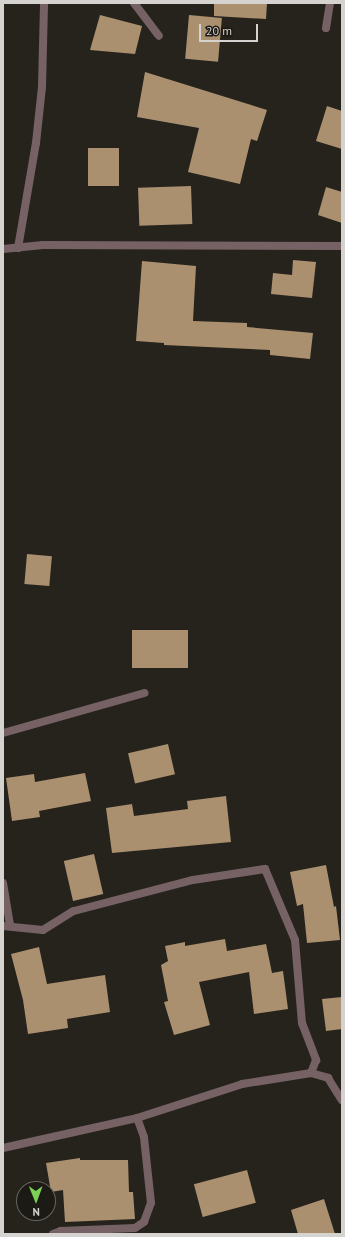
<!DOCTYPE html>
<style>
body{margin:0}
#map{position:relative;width:345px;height:1237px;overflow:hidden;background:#26231d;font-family:"PT Sans",sans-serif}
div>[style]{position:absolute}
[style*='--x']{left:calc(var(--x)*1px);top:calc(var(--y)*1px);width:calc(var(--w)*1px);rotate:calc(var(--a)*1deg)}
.building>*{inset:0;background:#ab9070;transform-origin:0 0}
.street>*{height:8px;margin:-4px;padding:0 4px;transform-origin:4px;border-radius:4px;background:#766264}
span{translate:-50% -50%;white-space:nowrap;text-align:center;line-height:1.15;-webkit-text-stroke:4px #1c1a14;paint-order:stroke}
.frame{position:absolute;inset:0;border:4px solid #d5d3d0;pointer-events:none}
.north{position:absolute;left:16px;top:1181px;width:40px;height:40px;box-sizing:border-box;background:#1c1a14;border:1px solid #66645f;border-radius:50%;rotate:179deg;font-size:11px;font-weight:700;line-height:16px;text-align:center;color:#d5d3d0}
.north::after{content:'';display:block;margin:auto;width:14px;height:18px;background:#7bd156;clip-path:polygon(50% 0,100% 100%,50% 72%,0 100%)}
.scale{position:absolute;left:199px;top:24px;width:59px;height:18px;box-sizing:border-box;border:2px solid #d5d3d0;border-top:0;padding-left:5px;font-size:12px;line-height:14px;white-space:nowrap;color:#d5d3d0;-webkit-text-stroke:3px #1c1a14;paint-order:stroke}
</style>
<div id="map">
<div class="building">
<i style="clip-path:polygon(214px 3px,267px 3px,266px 19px,214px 16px)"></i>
<i style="clip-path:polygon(100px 15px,142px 26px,135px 54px,90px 50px)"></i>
<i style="left:189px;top:15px;width:33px;height:44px;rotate:5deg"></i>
<i style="clip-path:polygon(145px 72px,267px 110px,257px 141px,251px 139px,240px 184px,188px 172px,199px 128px,137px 117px)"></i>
<i style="clip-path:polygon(327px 106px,342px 111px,342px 149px,316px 141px)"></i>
<i style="left:88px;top:148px;width:31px;height:38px"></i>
<i style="left:191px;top:186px;width:38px;height:53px;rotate:88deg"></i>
<i style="clip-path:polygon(326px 187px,342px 192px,342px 223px,318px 215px)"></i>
<i style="clip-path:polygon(293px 260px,316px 262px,312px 298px,271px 294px,273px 273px,292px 275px)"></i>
<i style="clip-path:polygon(142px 261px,196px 266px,193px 321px,247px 323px,247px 327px,313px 333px,310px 359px,270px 355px,270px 350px,164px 345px,164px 343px,136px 341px)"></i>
<i style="left:27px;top:554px;width:25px;height:30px;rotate:5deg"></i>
<i style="left:132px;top:630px;width:56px;height:38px"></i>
<i style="left:168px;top:744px;width:31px;height:41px;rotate:77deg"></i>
<i style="clip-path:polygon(85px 773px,91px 801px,39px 811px,40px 817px,12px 821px,6px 778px,34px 774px,35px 782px)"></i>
<i style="clip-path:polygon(226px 796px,231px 842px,112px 853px,106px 808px,132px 804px,134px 816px,188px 809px,187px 801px)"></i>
<i style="left:94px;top:854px;width:41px;height:31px;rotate:77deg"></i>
<i style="clip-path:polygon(326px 865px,334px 907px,336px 906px,340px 940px,307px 943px,303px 904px,297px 906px,290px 872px)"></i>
<i style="clip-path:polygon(225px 939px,227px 951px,266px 944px,272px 973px,283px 971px,288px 1009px,254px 1014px,249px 972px,199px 982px,210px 1025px,174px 1035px,164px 1002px,168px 1001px,161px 965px,168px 961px,165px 946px,185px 942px,185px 946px)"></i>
<i style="clip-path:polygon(39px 947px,47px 984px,105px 975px,110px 1012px,67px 1019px,68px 1028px,28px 1034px,23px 1000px,11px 954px)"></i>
<i style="clip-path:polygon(342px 997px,342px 1029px,326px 1031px,322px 999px)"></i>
<i style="clip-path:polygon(80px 1158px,80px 1160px,128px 1160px,129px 1192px,133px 1192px,135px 1219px,65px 1222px,63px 1190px,51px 1192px,46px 1163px)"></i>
<i style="left:247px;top:1170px;width:34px;height:55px;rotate:75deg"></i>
<i style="clip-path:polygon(324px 1199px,335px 1234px,298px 1234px,291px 1210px)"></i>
</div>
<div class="street">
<i style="--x:134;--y:3;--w:41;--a:52.9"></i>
<i style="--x:326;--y:28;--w:25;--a:-81"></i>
<i style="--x:18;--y:248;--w:107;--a:-80.3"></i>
<i style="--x:36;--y:143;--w:56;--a:-83.9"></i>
<i style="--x:42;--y:87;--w:84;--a:-88.6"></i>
<i style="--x:3;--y:249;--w:40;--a:-5.7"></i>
<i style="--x:43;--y:245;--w:299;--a:0.2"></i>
<i style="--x:3;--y:733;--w:147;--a:-15.8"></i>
<i style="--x:3;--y:883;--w:43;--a:80.5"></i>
<i style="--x:3;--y:926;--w:40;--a:5.7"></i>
<i style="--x:43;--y:930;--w:36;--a:-32"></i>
<i style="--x:74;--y:911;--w:123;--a:-14.6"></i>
<i style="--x:193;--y:880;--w:73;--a:-8.7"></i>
<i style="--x:265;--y:869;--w:77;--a:67.1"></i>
<i style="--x:295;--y:940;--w:83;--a:85.2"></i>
<i style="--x:302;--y:1023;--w:40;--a:69"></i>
<i style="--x:316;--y:1060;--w:14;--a:111"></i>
<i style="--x:3;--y:1148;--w:137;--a:-12.6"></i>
<i style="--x:137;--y:1118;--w:110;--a:-17.9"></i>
<i style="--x:242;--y:1084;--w:70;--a:-9.1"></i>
<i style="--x:311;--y:1073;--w:18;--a:16"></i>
<i style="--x:328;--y:1078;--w:26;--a:58"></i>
<i style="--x:53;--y:1234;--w:9;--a:-21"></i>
<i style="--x:61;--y:1231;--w:74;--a:-2.3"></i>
<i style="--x:135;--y:1228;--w:11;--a:-34"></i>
<i style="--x:144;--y:1222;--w:20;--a:-70"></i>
<i style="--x:151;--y:1203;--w:66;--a:-96.1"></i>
<i style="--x:144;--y:1137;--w:20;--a:-110"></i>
</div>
<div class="frame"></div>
<div class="north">N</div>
<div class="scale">20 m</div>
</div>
